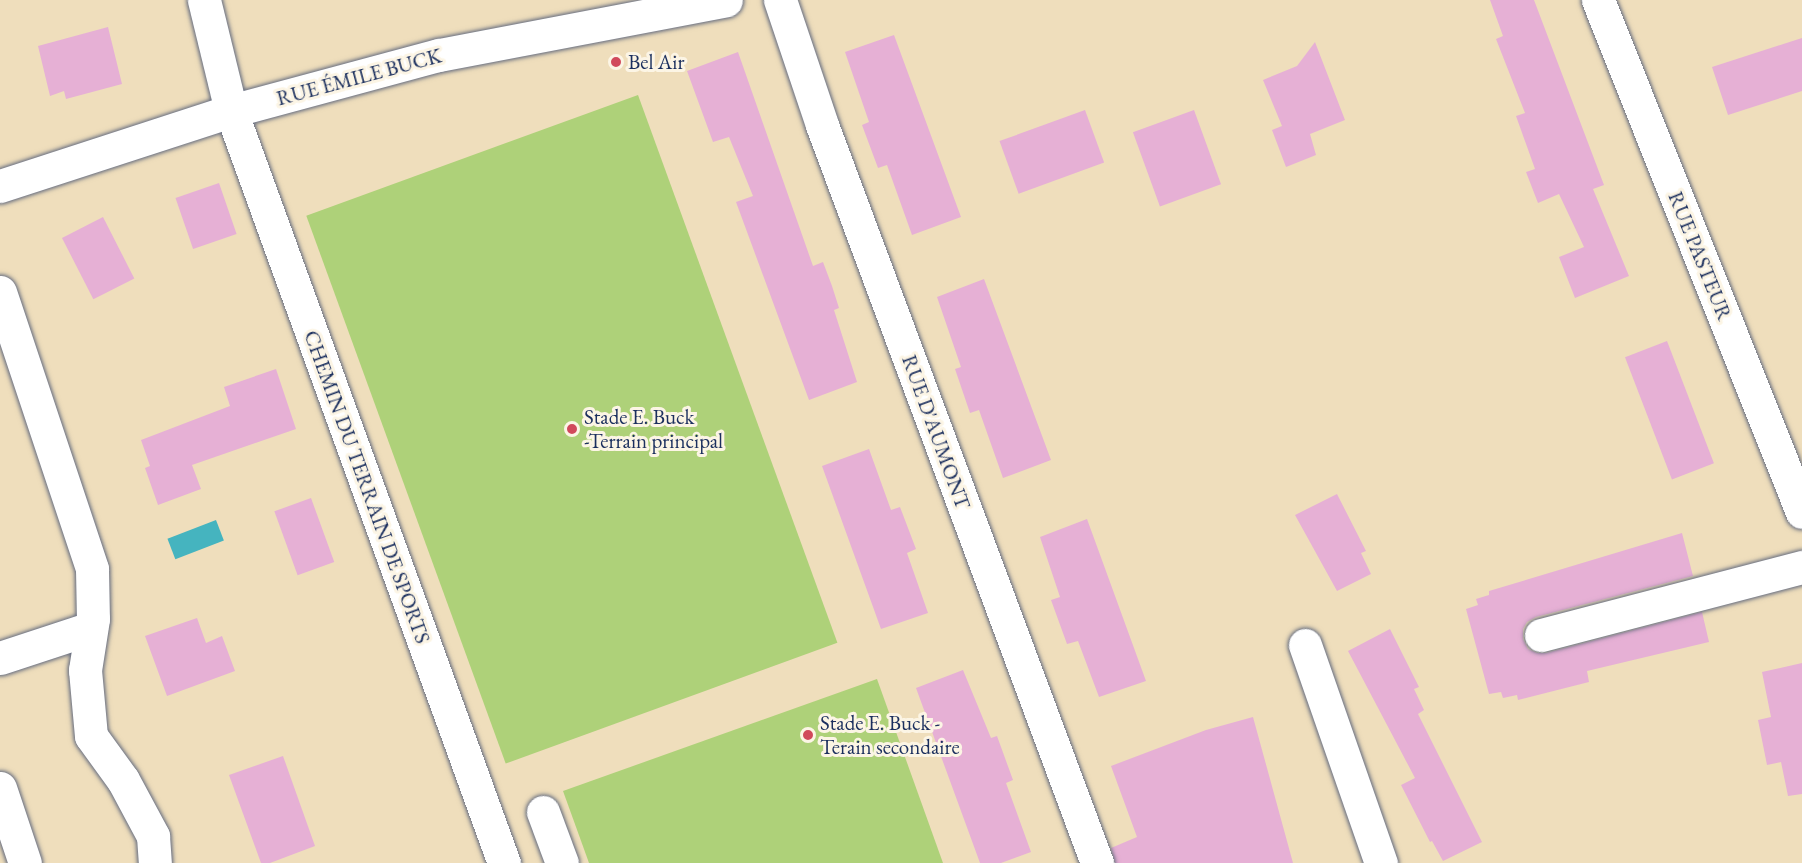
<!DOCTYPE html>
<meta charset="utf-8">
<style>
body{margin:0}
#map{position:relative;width:1802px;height:863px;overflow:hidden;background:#efdebc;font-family:"EB Garamond",serif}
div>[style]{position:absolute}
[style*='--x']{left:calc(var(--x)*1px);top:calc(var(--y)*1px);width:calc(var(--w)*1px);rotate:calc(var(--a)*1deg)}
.green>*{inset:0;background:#aed179;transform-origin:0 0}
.water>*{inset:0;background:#45b4bf;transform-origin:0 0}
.building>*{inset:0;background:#e6b0d5;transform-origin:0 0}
.roads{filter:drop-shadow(0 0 2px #656c7f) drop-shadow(0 0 2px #656c7f)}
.minor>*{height:33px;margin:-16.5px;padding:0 16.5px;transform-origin:16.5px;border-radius:16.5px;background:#fff}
.dots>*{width:16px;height:16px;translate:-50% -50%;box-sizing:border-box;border:3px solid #fcf5e5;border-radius:50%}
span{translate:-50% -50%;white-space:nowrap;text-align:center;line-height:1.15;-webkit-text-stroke:6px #fcf5e5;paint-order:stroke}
.poi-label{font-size:21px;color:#1b2f5e}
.left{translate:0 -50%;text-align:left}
.street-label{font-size:21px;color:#1b2f5e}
</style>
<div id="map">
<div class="green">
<i style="left:638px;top:95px;width:583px;height:353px;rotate:70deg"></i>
<i style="clip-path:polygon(877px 679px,943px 863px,589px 863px,563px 791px)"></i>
</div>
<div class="water">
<i style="left:216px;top:520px;width:22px;height:52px;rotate:69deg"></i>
</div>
<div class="building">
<i style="clip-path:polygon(1490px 0,1534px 0,1604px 185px,1593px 189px,1629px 276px,1575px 298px,1559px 257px,1584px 247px,1559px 194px,1538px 203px,1526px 172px,1535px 169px,1516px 116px,1525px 113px,1496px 39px,1503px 36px)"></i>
<i style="clip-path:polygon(108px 27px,122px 84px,66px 99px,64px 91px,50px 96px,38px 46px)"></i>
<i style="clip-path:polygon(894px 35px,961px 217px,912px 235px,887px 165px,878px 168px,862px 125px,869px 122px,845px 52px)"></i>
<i style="clip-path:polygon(1802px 38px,1802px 91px,1728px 115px,1712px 67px)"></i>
<i style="clip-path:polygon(1315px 42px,1345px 120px,1310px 134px,1316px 155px,1286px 167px,1272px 130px,1282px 126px,1263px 80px,1297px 66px)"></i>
<i style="clip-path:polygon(738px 52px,813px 266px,823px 262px,832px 286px,839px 308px,834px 310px,857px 382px,809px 400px,736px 202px,753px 196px,729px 137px,713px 142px,687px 71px)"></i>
<i style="left:1085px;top:110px;width:56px;height:91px;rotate:70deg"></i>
<i style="left:1194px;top:110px;width:79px;height:65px;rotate:70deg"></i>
<i style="left:219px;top:183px;width:54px;height:46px;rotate:71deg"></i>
<i style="left:103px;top:217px;width:69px;height:46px;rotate:63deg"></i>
<i style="clip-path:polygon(984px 279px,1051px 460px,1003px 478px,979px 410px,970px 413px,955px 369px,961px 367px,937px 297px)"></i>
<i style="left:1667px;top:341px;width:131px;height:45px;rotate:69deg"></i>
<i style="clip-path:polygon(276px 369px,296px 429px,192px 465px,201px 489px,158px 505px,145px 468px,150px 466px,141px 440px,230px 406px,224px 387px)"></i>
<i style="clip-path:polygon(869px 449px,891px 510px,900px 507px,916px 549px,907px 553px,928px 613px,881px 629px,822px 466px)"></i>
<i style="clip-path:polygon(1337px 494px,1366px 551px,1361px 553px,1371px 574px,1337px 591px,1295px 515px)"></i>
<i style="left:311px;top:498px;width:68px;height:39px;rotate:70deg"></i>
<i style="clip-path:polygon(1087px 519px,1146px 681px,1099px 697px,1078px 641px,1067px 644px,1051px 600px,1060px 597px,1040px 537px)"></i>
<i style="clip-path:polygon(1682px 533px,1693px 576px,1536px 617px,1527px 622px,1523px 629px,1523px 639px,1528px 649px,1537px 653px,1546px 653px,1702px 612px,1709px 642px,1587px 671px,1589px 682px,1518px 700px,1517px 695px,1503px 698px,1501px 692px,1489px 694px,1466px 609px,1478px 605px,1476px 599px,1489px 595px,1489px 591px)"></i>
<i style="clip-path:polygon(197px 618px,206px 643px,222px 636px,235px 671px,167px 696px,145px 636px)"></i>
<i style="clip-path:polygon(1390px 629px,1419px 687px,1414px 689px,1424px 710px,1418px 714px,1482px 842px,1443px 861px,1432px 841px,1430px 842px,1401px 785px,1415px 778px,1348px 651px)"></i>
<i style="clip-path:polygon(1802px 663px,1802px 794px,1788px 796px,1781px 762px,1767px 765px,1758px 720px,1771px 717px,1762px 672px)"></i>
<i style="clip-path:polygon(963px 670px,991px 738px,997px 736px,1013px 780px,1006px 783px,1031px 852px,1001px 863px,980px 863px,916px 688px)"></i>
<i style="clip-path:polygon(1253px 717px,1293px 863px,1115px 863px,1111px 848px,1137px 837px,1111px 766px,1206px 730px)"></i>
<i style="clip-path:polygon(283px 756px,315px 846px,270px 863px,261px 863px,229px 775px)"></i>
</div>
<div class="roads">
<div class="minor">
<i style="--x:204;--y:0;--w:114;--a:76.3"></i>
<i style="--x:231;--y:111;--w:800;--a:70.05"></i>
<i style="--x:780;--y:0;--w:132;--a:71.4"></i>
<i style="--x:822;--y:125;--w:788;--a:69.56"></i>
<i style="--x:1598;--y:0;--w:551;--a:68.28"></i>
<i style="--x:0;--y:186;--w:243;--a:-18"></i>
<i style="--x:231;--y:111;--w:215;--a:-15.1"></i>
<i style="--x:439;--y:55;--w:292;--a:-10.8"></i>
<i style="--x:0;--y:292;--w:292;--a:71.6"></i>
<i style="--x:92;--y:569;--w:50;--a:88.9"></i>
<i style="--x:93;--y:619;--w:52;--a:98.9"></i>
<i style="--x:85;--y:670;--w:66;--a:84.8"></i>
<i style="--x:91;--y:736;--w:54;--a:54"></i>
<i style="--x:123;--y:780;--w:64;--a:61.8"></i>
<i style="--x:153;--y:836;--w:27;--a:86"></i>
<i style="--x:1541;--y:635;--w:270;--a:-14.6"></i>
<i style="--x:1305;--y:645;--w:231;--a:70.8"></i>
<i style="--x:0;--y:658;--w:96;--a:-18.2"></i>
<i style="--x:0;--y:788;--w:79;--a:71.6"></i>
<i style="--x:543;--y:812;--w:54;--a:69.6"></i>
</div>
</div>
<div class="dots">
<i style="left:616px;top:62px;background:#d1495b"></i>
<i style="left:572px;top:429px;background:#d1495b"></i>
<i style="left:808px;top:735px;background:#d1495b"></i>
</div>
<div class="poi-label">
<span class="left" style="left:628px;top:62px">Bel Air</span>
<span class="left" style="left:584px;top:429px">Stade E. Buck<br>-Terrain principal</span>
<span class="left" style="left:820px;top:735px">Stade E. Buck -<br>Terain secondaire</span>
</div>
<div class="street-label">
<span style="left:359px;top:77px;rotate:-15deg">RUE ÉMILE BUCK</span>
<span style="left:1700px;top:256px;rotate:68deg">RUE PASTEUR</span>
<span style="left:936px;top:432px;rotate:70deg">RUE D'AUMONT</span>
<span style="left:367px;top:487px;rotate:70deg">CHEMIN DU TERRAIN DE SPORTS</span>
</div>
</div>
